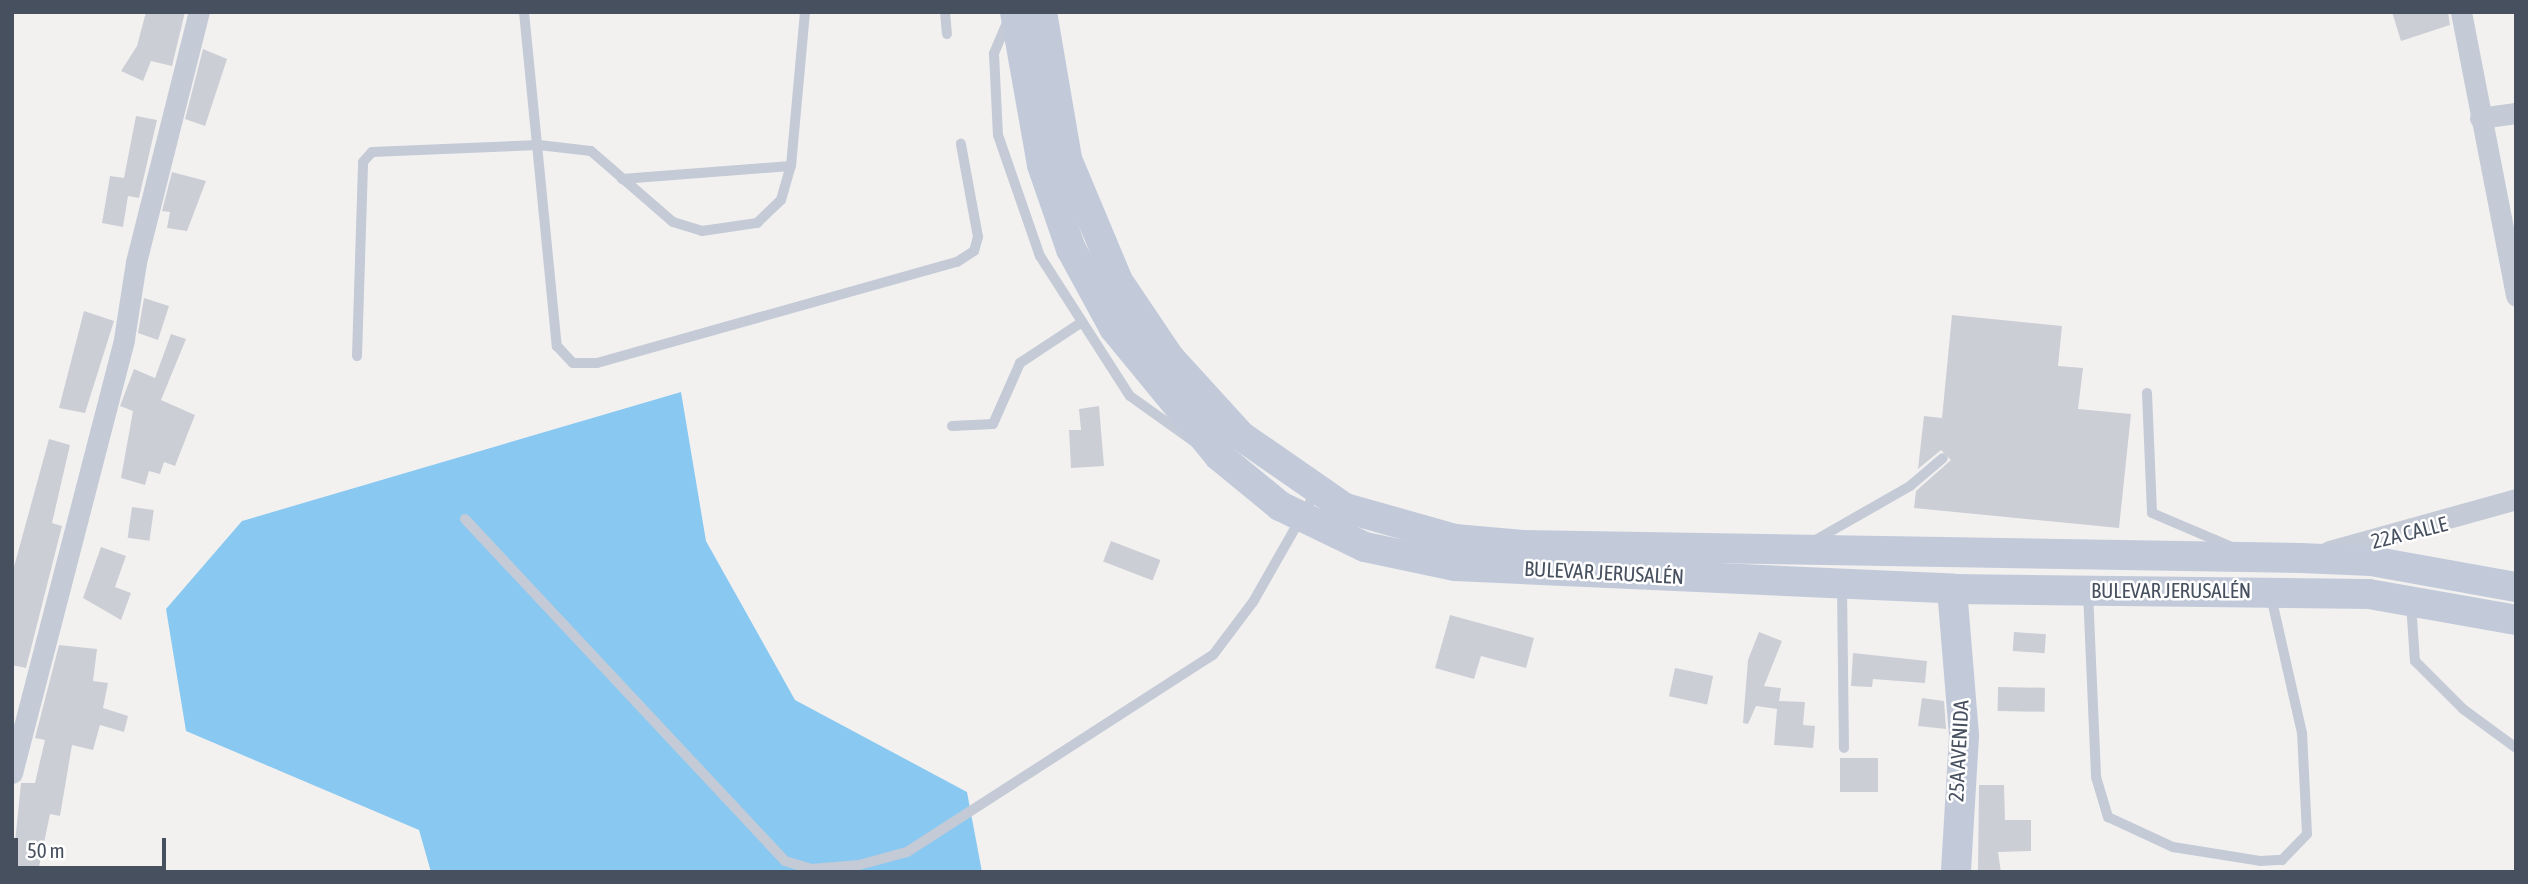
<!DOCTYPE html>
<meta charset="utf-8">
<style>
body{margin:0}
#map{position:relative;width:2528px;height:884px;overflow:hidden;background:#f3f1f0;font-family:"Asap Condensed",sans-serif}
div>[style]{position:absolute}
[style*='--x']{left:calc(var(--x)*1px);top:calc(var(--y)*1px);width:calc(var(--w)*1px);rotate:calc(var(--a)*1deg)}
.water>*{inset:0;background:#89c9f1}
.building>*{inset:0;background:#ccced6;transform-origin:0 0}
.lane>*{height:10px;margin:-5px;padding:0 5px;transform-origin:5px;border-radius:5px;background:#c4cad6}
.street>*{height:21px;margin:-10.5px;padding:0 10.5px;transform-origin:10.5px;border-radius:10.5px;background:#c4cad6}
.secondary>*{height:30px;margin:-15px;padding:0 15px;transform-origin:15px;border-radius:15px;background:#c2cada}
span{translate:-50% -50%;white-space:nowrap;text-align:center;line-height:1.15;-webkit-text-stroke:5px #fff;paint-order:stroke}
.street-label{font-size:21px;color:#47505f}
.frame{position:absolute;inset:0;border:14px solid #47505f;pointer-events:none}
.scale{position:absolute;left:14px;top:838px;width:152px;height:32px;box-sizing:border-box;border:4px solid #47505f;border-top:0;padding-left:9px;font-size:21px;line-height:24px;white-space:nowrap;color:#47505f;-webkit-text-stroke:5px #fff;paint-order:stroke}
</style>
<div id="map">
<div class="water">
<i style="clip-path:polygon(681px 392px,706px 541px,795px 700px,967px 792px,982px 872px,431px 872px,419px 830px,186px 731px,166px 609px,242px 521px)"></i>
</div>
<div class="building">
<i style="clip-path:polygon(146px 12px,185px 12px,172px 66px,151px 61px,143px 81px,121px 71px,137px 46px)"></i>
<i style="clip-path:polygon(2392px 12px,2448px 12px,2450px 25px,2401px 41px)"></i>
<i style="clip-path:polygon(203px 49px,227px 59px,205px 126px,185px 119px)"></i>
<i style="clip-path:polygon(136px 116px,157px 120px,139px 198px,128px 196px,123px 227px,102px 223px,110px 176px,124px 178px)"></i>
<i style="clip-path:polygon(172px 172px,206px 181px,187px 231px,167px 228px,170px 212px,162px 211px)"></i>
<i style="clip-path:polygon(144px 298px,169px 306px,158px 340px,138px 333px)"></i>
<i style="clip-path:polygon(84px 311px,114px 321px,85px 413px,59px 408px)"></i>
<i style="clip-path:polygon(1952px 315px,2062px 326px,2058px 366px,2083px 368px,2078px 409px,2131px 414px,2119px 528px,1914px 508px,1916px 491px,1951px 460px,1941px 450px,1918px 469px,1924px 416px,1942px 418px)"></i>
<i style="clip-path:polygon(171px 334px,186px 339px,161px 400px,195px 415px,175px 466px,164px 462px,160px 474px,149px 471px,145px 485px,121px 478px,133px 411px,120px 406px,134px 369px,155px 378px)"></i>
<i style="clip-path:polygon(1099px 406px,1104px 466px,1071px 468px,1069px 430px,1081px 430px,1079px 409px)"></i>
<i style="clip-path:polygon(49px 439px,70px 445px,52px 523px,62px 526px,26px 668px,12px 665px,12px 574px)"></i>
<i style="left:132px;top:507px;width:22px;height:31px;rotate:8deg"></i>
<i style="left:1111px;top:541px;width:53px;height:22px;rotate:21deg"></i>
<i style="clip-path:polygon(101px 547px,126px 556px,115px 587px,131px 593px,121px 620px,83px 598px)"></i>
<i style="clip-path:polygon(1450px 615px,1534px 638px,1526px 668px,1481px 656px,1474px 679px,1435px 668px)"></i>
<i style="clip-path:polygon(1759px 632px,1782px 641px,1764px 686px,1781px 688px,1779px 701px,1805px 702px,1803px 725px,1815px 726px,1813px 748px,1774px 745px,1777px 709px,1756px 706px,1748px 724px,1743px 723px,1748px 660px)"></i>
<i style="left:2014px;top:632px;width:32px;height:19px;rotate:4deg"></i>
<i style="clip-path:polygon(59px 645px,97px 649px,93px 681px,108px 683px,103px 708px,128px 716px,124px 732px,100px 725px,93px 750px,72px 745px,60px 816px,50px 814px,38px 872px,12px 872px,21px 783px,35px 783px,45px 740px,35px 738px)"></i>
<i style="clip-path:polygon(1853px 653px,1927px 661px,1925px 683px,1873px 679px,1872px 687px,1851px 686px)"></i>
<i style="left:1675px;top:668px;width:39px;height:29px;rotate:12deg"></i>
<i style="left:1998px;top:687px;width:47px;height:24px;rotate:1deg"></i>
<i style="clip-path:polygon(1922px 698px,1944px 701px,1946px 729px,1918px 726px)"></i>
<i style="left:1840px;top:758px;width:38px;height:34px"></i>
<i style="clip-path:polygon(1979px 785px,2004px 785px,2005px 820px,2031px 820px,2031px 851px,1998px 852px,2001px 872px,1978px 872px)"></i>
</div>
<div class="lane">
<i style="--x:524;--y:12;--w:336;--a:84.4"></i>
<i style="--x:557;--y:346;--w:23;--a:47"></i>
<i style="--x:573;--y:363;--w:24;--a:0"></i>
<i style="--x:597;--y:363;--w:374;--a:-15.7"></i>
<i style="--x:957;--y:262;--w:20;--a:-33"></i>
<i style="--x:974;--y:251;--w:15;--a:-74"></i>
<i style="--x:978;--y:237;--w:95;--a:-100.4"></i>
<i style="--x:945;--y:12;--w:22;--a:85"></i>
<i style="--x:1009;--y:18;--w:39;--a:113"></i>
<i style="--x:994;--y:54;--w:81;--a:87.2"></i>
<i style="--x:998;--y:135;--w:128;--a:70.9"></i>
<i style="--x:1040;--y:256;--w:166;--a:57.3"></i>
<i style="--x:1130;--y:396;--w:86;--a:35.5"></i>
<i style="--x:622;--y:179;--w:169;--a:-4.4"></i>
<i style="--x:357;--y:356;--w:194;--a:-88.2"></i>
<i style="--x:363;--y:162;--w:13;--a:-48"></i>
<i style="--x:372;--y:152;--w:167;--a:-2.4"></i>
<i style="--x:539;--y:145;--w:52;--a:6.6"></i>
<i style="--x:591;--y:151;--w:108;--a:40.9"></i>
<i style="--x:673;--y:222;--w:30;--a:17"></i>
<i style="--x:702;--y:231;--w:56;--a:-8.3"></i>
<i style="--x:757;--y:223;--w:33;--a:-44"></i>
<i style="--x:781;--y:200;--w:35;--a:-74"></i>
<i style="--x:791;--y:166;--w:155;--a:-84.8"></i>
<i style="--x:2147;--y:393;--w:120;--a:87.6"></i>
<i style="--x:2152;--y:513;--w:89;--a:23.1"></i>
<i style="--x:952;--y:426;--w:41;--a:-2.8"></i>
<i style="--x:993;--y:424;--w:67;--a:-66.1"></i>
<i style="--x:1020;--y:363;--w:71;--a:-33.5"></i>
<i style="--x:465;--y:519;--w:468;--a:46.9"></i>
<i style="--x:785;--y:861;--w:27;--a:17"></i>
<i style="--x:811;--y:869;--w:48;--a:-4.8"></i>
<i style="--x:859;--y:865;--w:50;--a:-15.2"></i>
<i style="--x:907;--y:852;--w:364;--a:-32.8"></i>
<i style="--x:1213;--y:655;--w:66;--a:-53"></i>
<i style="--x:1253;--y:602;--w:129;--a:-60.3"></i>
<i style="--x:1812;--y:542;--w:113;--a:-29.7"></i>
<i style="--x:1910;--y:486;--w:43;--a:-40.3"></i>
<i style="--x:1842;--y:587;--w:161;--a:89.3"></i>
<i style="--x:2088;--y:592;--w:185;--a:87.5"></i>
<i style="--x:2096;--y:777;--w:42;--a:73.3"></i>
<i style="--x:2108;--y:817;--w:72;--a:24.8"></i>
<i style="--x:2173;--y:847;--w:88;--a:9.1"></i>
<i style="--x:2260;--y:861;--w:22;--a:-3"></i>
<i style="--x:2282;--y:860;--w:36;--a:-46"></i>
<i style="--x:2307;--y:834;--w:101;--a:-92.8"></i>
<i style="--x:2302;--y:733;--w:140;--a:-102.8"></i>
<i style="--x:2411;--y:603;--w:58;--a:86.1"></i>
<i style="--x:2415;--y:661;--w:68;--a:45"></i>
<i style="--x:2463;--y:709;--w:66;--a:36.3"></i>
</div>
<div class="street">
<i style="--x:2461;--y:12;--w:289;--a:79"></i>
<i style="--x:2480;--y:118;--w:36;--a:-8"></i>
<i style="--x:2329;--y:551;--w:194;--a:-15.5"></i>
<i style="--x:12;--y:773;--w:448;--a:-75.5"></i>
<i style="--x:124;--y:339;--w:78;--a:-81.1"></i>
<i style="--x:136;--y:262;--w:258;--a:-75.9"></i>
</div>
<div class="secondary">
<i style="--x:1015;--y:12;--w:155;--a:80"></i>
<i style="--x:1042;--y:165;--w:89;--a:71"></i>
<i style="--x:1071;--y:249;--w:90;--a:61.4"></i>
<i style="--x:1114;--y:328;--w:166;--a:50.6"></i>
<i style="--x:1219;--y:456;--w:79;--a:39.3"></i>
<i style="--x:1280;--y:506;--w:94;--a:25.8"></i>
<i style="--x:1365;--y:547;--w:92;--a:11.9"></i>
<i style="--x:1455;--y:566;--w:498;--a:2.6"></i>
<i style="--x:1952;--y:589;--w:417;--a:0.7"></i>
<i style="--x:2369;--y:594;--w:149;--a:10"></i>
<i style="--x:1042;--y:12;--w:149;--a:80.3"></i>
<i style="--x:1067;--y:159;--w:132;--a:67.3"></i>
<i style="--x:1118;--y:281;--w:92;--a:56.1"></i>
<i style="--x:1169;--y:357;--w:107;--a:47.7"></i>
<i style="--x:1241;--y:436;--w:126;--a:34.7"></i>
<i style="--x:1345;--y:508;--w:114;--a:15.7"></i>
<i style="--x:1455;--y:539;--w:68;--a:5"></i>
<i style="--x:1523;--y:545;--w:778;--a:0.96"></i>
<i style="--x:2301;--y:558;--w:70;--a:2.5"></i>
<i style="--x:2371;--y:561;--w:147;--a:10.2"></i>
<i style="--x:1952;--y:589;--w:147;--a:85.3"></i>
<i style="--x:1964;--y:736;--w:136;--a:93.4"></i>
</div>
<div class="street-label">
<span style="left:2409px;top:532px;rotate:-14deg">22A CALLE</span>
<span style="left:1604px;top:572px;rotate:3deg">BULEVAR JERUSALÉN</span>
<span style="left:2171px;top:590px">BULEVAR JERUSALÉN</span>
<span style="left:1958px;top:751px;rotate:-87deg">25A AVENIDA</span>
</div>
<div class="frame"></div>
<div class="scale">50 m</div>
</div>
